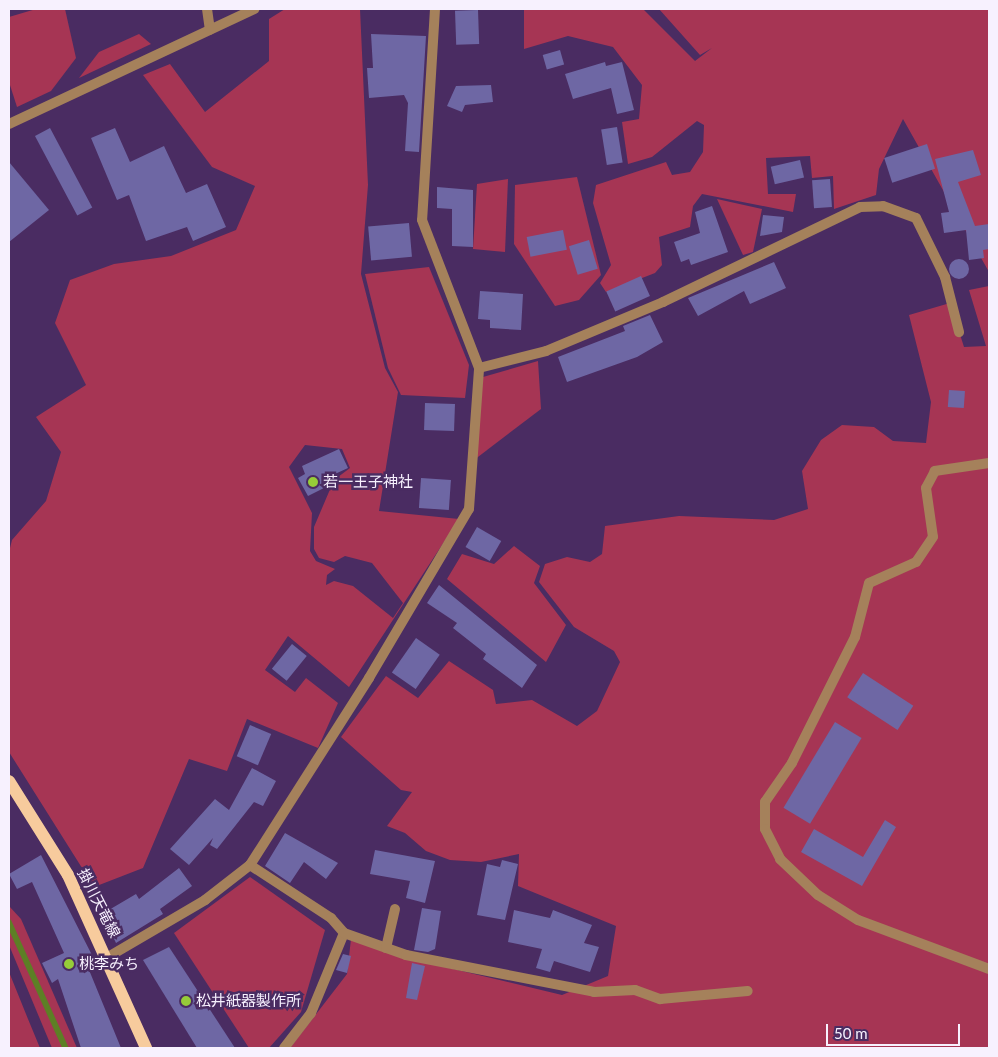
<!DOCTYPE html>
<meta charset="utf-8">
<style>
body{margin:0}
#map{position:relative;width:998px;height:1057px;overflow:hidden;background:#4a2c62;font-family:Lato,"Noto Sans JP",sans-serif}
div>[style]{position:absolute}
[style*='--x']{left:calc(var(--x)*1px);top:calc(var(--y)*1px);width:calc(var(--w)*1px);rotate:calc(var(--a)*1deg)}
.green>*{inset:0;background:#a63554}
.stream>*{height:5.5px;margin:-2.75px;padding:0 2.75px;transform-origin:2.75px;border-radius:2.75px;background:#5d7f25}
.building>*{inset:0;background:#6e67a4;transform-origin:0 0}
.round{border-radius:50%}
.minor>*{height:10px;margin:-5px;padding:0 5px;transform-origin:5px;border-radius:5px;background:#a5815b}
.primary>*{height:12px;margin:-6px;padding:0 6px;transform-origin:6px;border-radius:6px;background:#f7cb9d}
.dots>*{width:14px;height:14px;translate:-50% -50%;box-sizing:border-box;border:2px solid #4a2c62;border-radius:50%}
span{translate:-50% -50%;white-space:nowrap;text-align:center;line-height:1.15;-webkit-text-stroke:5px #4a2c62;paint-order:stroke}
.poi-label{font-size:15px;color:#f7f1fe}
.left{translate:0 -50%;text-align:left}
.street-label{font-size:15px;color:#f7f1fe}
.frame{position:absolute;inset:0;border:10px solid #f7f1fe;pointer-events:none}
.scale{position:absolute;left:826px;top:1024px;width:134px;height:22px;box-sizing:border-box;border:2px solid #f7f1fe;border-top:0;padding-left:6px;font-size:15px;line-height:18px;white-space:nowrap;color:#f7f1fe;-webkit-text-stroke:4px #4a2c62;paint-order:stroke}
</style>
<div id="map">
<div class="green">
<i style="clip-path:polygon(36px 9px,65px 9px,76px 58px,51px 91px,17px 107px,9px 82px,9px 17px)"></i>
<i style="clip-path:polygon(evenodd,285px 9px,360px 9px,368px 185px,361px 274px,385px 368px,398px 392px,379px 511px,459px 519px,349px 687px,288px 636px,265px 670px,295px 692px,306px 678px,338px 703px,318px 748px,247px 719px,227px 771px,189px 759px,143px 868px,94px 887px,9px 752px,9px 552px,12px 540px,46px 501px,61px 452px,36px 417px,86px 385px,55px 323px,70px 280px,114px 264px,171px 256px,236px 230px,255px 186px,212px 167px,143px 75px,170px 64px,205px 112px,269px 61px,269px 19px,285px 9px,305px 445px,342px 449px,350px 468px,334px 480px,314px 527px,314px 549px,319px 558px,334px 562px,345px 556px,372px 563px,403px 603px,393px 618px,353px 586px,334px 581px,326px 585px,327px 575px,335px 569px,316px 561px,310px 551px,312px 513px,289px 467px,305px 445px)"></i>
<i style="clip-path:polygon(524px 9px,643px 9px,695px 61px,712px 48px,700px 55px,659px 9px,989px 9px,989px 272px,903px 119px,879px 169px,876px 195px,834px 209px,833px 176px,812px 178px,810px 156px,766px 158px,768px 194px,796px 194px,793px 212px,702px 194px,693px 206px,690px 227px,659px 237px,662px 265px,655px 273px,606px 292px,600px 283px,611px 265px,593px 203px,596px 185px,666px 162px,672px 175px,690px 172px,703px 152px,704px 125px,697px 121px,652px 157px,628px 164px,622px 122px,639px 119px,642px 85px,613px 47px,568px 36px,524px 49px)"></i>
<i style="clip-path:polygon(139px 34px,151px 44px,79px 78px,99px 52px)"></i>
<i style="clip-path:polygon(577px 177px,601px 275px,579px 300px,555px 306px,514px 244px,515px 185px)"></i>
<i style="clip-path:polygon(508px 179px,505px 252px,473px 249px,477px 184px)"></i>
<i style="clip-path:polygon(717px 199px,762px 209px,753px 252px,743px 255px)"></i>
<i style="clip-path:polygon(429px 267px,469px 365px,465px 398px,401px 395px,388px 368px,365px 274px)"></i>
<i style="clip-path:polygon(989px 286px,989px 1048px,290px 1048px,347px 974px,351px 939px,407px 958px,562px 995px,608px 976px,616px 926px,518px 886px,519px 854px,481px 862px,450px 860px,426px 851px,405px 833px,387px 826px,412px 792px,401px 790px,341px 737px,386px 676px,418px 698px,449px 661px,493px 690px,496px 704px,532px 700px,577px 726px,597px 711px,620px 662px,614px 651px,574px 627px,539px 582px,545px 564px,567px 557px,590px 562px,602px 554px,605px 526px,679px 516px,774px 520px,808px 509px,802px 471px,821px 440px,842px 425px,874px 427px,893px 441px,926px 443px,931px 402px,909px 315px,950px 303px,964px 347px,986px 346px,969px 290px)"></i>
<i style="clip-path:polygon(538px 361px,541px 409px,474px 460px,483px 377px)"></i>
<i style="clip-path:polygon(514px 546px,540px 566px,534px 583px,566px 625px,546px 662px,447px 579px,462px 554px,494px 564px)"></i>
<i style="clip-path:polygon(250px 877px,325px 930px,301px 1012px,269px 1048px,249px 1048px,174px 933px)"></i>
<i style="clip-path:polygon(9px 906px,21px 919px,77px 1048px,52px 1048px,9px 945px)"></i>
<i style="clip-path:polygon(9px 972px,28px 1019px,40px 1048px,9px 1048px)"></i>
</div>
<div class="stream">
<i style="--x:9;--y:922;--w:138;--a:65.7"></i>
</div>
<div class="building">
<i style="left:478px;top:10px;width:34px;height:23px;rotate:88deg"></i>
<i style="clip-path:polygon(371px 34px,426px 36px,419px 152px,405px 151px,408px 103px,404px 95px,369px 98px,367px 68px,373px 68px)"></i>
<i style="left:560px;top:50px;width:15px;height:18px;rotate:74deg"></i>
<i style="clip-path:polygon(605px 62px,606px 66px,622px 62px,634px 110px,617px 114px,611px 88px,573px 99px,565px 74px)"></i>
<i style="clip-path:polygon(491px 85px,493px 102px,465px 105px,462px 112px,447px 106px,456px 86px)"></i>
<i style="left:617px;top:127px;width:36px;height:16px;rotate:81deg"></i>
<i style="left:50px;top:128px;width:90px;height:17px;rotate:62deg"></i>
<i style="clip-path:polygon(115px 128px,130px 162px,164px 146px,186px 193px,207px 184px,226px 227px,193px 241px,187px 227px,146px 241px,129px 195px,117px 200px,91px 138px)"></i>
<i style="left:927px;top:144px;width:26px;height:45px;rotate:72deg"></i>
<i style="clip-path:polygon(973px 150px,981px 175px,958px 182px,975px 226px,989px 224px,989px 249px,983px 250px,984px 258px,969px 260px,966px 230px,944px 233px,941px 213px,949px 212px,935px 159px)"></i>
<i style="left:800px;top:160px;width:18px;height:30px;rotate:77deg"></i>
<i style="clip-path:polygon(9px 162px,49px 210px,9px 242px)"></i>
<i style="left:830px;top:179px;width:28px;height:18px;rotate:86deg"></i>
<i style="clip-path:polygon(437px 187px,473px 190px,473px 247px,452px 246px,452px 209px,437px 208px)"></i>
<i style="clip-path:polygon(712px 206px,728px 252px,691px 265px,689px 259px,681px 262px,674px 242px,700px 233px,695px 212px)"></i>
<i style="clip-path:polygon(763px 215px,784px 217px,782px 232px,760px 236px)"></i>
<i style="left:409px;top:223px;width:34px;height:41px;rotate:85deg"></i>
<i style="left:563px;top:230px;width:20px;height:37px;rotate:79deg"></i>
<i style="left:589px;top:240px;width:30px;height:21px;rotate:73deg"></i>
<i class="round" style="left:949px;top:259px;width:20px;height:20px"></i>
<i style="clip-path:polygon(774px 262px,786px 288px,750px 304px,744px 291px,698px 316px,688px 298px)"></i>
<i style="left:641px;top:276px;width:22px;height:38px;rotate:66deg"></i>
<i style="clip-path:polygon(480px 291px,523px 294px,521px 330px,490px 328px,490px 320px,478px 319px)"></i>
<i style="clip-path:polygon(650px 315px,663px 342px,637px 357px,567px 382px,558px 357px,625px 331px,623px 326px)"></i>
<i style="left:949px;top:390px;width:16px;height:17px;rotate:4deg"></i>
<i style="left:425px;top:403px;width:30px;height:27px;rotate:2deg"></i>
<i style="clip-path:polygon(339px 449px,348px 468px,324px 479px,328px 486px,308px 496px,298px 478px,305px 474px,302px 466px)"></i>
<i style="left:421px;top:478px;width:30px;height:30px;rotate:4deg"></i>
<i style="left:477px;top:527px;width:28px;height:23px;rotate:30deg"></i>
<i style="clip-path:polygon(439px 585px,537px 665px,522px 688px,483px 659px,486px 654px,453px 628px,457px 623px,427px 603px)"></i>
<i style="left:416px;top:638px;width:29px;height:42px;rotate:35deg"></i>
<i style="left:292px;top:644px;width:19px;height:32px;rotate:39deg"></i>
<i style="left:863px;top:673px;width:60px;height:29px;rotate:33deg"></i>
<i style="left:835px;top:722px;width:31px;height:100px;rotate:31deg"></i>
<i style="left:250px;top:725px;width:23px;height:34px;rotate:23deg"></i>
<i style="clip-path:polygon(252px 768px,276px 781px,263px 806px,254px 802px,217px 849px,210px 845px,213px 838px,189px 865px,170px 849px,215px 799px,229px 810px)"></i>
<i style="clip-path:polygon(885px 820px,896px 827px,862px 886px,801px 852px,814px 829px,863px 857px)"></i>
<i style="clip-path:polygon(285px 833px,338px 863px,326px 879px,304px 862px,290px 883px,265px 866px)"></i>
<i style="clip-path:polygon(375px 850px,435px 861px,425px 903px,406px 898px,410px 881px,370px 874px)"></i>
<i style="clip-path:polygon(41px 855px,95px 961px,87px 965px,121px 1048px,81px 1048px,58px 979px,52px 983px,42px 963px,64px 953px,32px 882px,17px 889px,9px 874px)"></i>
<i style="clip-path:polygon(502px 860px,518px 864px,505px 920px,477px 915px,487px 864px,500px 867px)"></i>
<i style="clip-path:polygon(179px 868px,192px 886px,160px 909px,163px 914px,116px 943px,102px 914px,136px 894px,139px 899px)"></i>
<i style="clip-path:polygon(422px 908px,441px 911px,435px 949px,428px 952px,414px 950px)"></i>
<i style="clip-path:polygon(514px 910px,550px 918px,553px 910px,592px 925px,584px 943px,599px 947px,590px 972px,554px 961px,550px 972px,536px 968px,542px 949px,508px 942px)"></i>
<i style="clip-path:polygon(169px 947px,235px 1048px,197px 1048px,143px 960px)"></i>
<i style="clip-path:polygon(343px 954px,351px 956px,347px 973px,336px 970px)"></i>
<i style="clip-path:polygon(412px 963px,425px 966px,417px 1000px,406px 998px)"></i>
</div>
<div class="minor">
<i style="--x:207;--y:9;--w:21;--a:82"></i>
<i style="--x:435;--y:9;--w:211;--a:93.5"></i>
<i style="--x:422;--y:220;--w:159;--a:68.9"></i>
<i style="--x:9;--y:124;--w:271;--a:-25.1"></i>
<i style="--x:989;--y:463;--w:55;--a:171.6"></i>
<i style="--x:935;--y:471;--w:19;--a:118"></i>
<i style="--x:926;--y:488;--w:49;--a:81.9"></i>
<i style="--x:933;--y:537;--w:30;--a:124"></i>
<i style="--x:916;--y:562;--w:51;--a:155.9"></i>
<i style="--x:869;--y:583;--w:56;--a:104.5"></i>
<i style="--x:855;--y:637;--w:141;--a:116.6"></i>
<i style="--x:792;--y:763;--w:47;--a:124.7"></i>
<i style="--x:765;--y:802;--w:27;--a:90"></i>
<i style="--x:765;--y:829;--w:34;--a:63"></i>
<i style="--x:780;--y:859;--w:52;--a:43.5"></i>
<i style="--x:818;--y:895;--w:47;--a:32"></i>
<i style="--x:858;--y:920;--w:140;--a:20.5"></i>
<i style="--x:250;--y:865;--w:97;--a:33.2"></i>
<i style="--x:331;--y:918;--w:20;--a:49"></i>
<i style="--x:344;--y:933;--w:87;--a:112.4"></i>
<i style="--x:311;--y:1013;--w:44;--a:127.6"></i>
<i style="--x:344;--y:933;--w:66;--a:19.5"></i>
<i style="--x:406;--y:955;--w:192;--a:11.1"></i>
<i style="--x:594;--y:992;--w:41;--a:-2.8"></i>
<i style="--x:635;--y:990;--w:27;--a:20"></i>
<i style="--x:660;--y:999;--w:88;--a:-5.2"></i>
<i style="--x:386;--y:948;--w:40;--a:-77"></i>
<i style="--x:108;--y:957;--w:113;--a:-30.4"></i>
<i style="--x:205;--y:900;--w:57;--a:-37.9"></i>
<i style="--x:250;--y:865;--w:222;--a:-57.5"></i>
<i style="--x:369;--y:678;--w:196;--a:-59.4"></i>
<i style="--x:469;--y:509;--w:141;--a:-85.9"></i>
<i style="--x:479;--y:368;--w:69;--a:-14.2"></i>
<i style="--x:546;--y:351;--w:127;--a:-22.7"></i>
<i style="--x:663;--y:302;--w:219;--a:-25.7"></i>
<i style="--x:860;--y:207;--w:23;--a:-2"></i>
<i style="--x:883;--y:206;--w:35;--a:20"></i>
<i style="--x:916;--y:218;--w:66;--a:63.8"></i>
<i style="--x:945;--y:277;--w:57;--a:75.7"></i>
</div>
<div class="primary">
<i style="--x:9;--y:781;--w:111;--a:57.9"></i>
<i style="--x:68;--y:875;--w:190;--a:65.7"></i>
</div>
<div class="dots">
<i style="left:313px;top:482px;background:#96cc39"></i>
<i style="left:69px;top:964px;background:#96cc39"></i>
<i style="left:186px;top:1001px;background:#96cc39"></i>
</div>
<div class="poi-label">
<span class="left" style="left:323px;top:482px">若一王子神社</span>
<span class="left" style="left:79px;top:964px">桃李みち</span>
<span class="left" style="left:196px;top:1001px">松井紙器製作所</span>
</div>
<div class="street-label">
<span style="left:99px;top:903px;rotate:63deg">掛川天竜線</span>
</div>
<div class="frame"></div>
<div class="scale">50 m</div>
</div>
